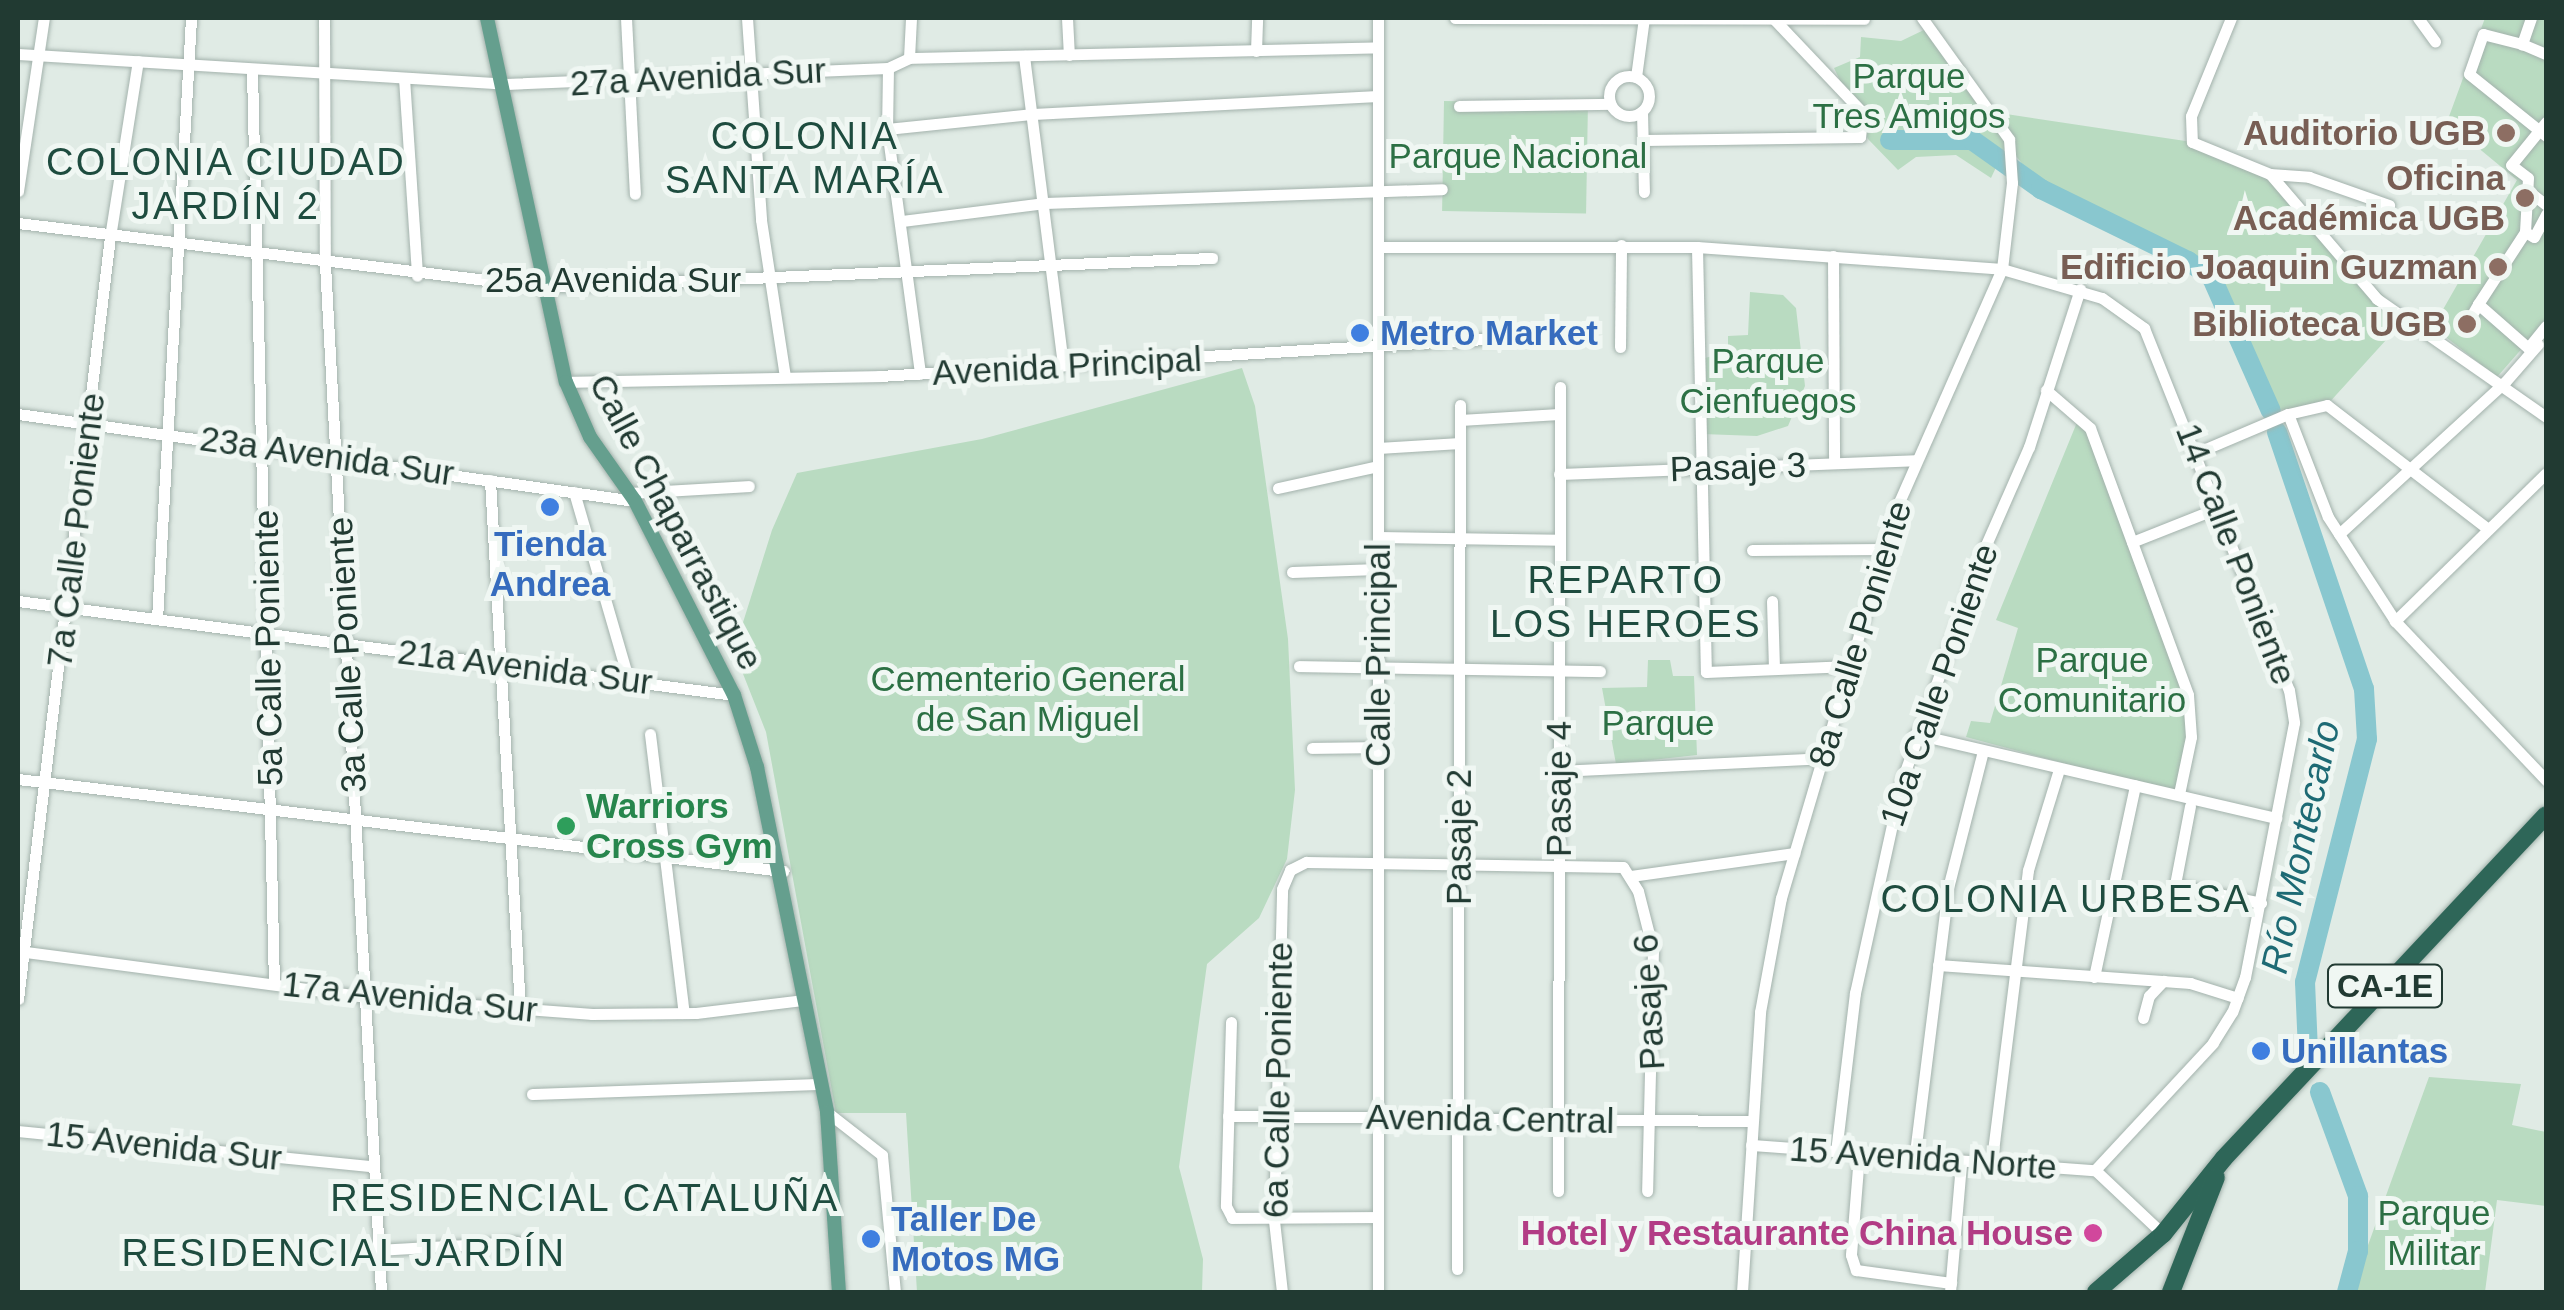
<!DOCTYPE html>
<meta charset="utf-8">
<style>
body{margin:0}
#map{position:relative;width:2564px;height:1310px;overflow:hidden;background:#e0ebe5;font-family:Helvetica,sans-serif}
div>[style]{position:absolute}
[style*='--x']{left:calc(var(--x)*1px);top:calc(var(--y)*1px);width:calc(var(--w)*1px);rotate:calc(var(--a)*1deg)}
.green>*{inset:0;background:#b9dbc1;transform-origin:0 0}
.river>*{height:20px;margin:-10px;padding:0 10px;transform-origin:10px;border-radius:10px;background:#89c7cf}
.roads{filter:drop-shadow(0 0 2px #a3b2ac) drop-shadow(0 0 2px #a3b2ac)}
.minor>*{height:11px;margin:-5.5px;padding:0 5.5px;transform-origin:5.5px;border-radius:5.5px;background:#fff}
.minor>.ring{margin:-5.5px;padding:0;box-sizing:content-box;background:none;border:11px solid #fff;border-radius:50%}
.major>*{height:14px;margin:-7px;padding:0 7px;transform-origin:7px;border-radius:7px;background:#659f8e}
.highway>*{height:18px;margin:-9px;padding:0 9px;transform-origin:9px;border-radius:9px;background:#2e6658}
.dots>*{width:28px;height:28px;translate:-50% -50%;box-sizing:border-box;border:5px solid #f0f7f3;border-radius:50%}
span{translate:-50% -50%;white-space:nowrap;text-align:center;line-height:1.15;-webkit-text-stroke:10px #f0f7f3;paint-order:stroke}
.shield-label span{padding:2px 8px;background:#f0f7f3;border:2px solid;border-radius:8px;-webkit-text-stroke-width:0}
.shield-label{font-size:32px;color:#213a32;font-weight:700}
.park-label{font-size:35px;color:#2c7044}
.street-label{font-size:35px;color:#213a32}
.education-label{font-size:35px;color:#785e54;font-weight:700}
.right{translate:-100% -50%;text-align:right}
.shop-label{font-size:35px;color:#366cbe;font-weight:700}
.left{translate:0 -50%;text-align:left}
.leisure-label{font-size:35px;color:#27864d;font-weight:700}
.hotel-label{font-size:35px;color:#b23c85;font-weight:700}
.neighbourhood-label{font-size:38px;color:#1e4c3f;letter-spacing:2.5px}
.water-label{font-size:38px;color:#1d6a74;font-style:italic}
.frame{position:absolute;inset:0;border:20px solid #213a32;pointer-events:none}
</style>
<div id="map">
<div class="green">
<i style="clip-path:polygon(2485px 18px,2546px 18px,2546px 321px,2497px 377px,2433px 327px,2517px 180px,2447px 122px)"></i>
<i style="clip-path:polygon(1928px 28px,1993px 112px,2192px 142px,2280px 184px,2326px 240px,2406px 318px,2327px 405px,2271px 411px,2212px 278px,2041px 189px,2007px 144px,1991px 178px,1956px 155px,1916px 157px,1898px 170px,1868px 139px,1834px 68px,1860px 57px,1861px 37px,1901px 41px)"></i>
<i style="left:1444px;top:101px;width:144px;height:110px;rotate:1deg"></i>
<i style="clip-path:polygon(1750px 292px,1783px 295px,1796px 308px,1805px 386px,1788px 426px,1757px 436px,1702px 434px,1701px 359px,1728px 352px,1728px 336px,1748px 335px)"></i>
<i style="clip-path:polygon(1242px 368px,1255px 406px,1288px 639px,1295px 790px,1287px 859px,1259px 918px,1207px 964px,1179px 1167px,1203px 1259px,1202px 1292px,917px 1292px,906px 1113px,836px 1113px,766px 732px,734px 651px,772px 530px,797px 473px,982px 439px)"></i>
<i style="clip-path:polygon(2080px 415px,2188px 695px,2191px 737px,2179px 794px,1966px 737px,1971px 721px,1990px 723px,2018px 628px,1996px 620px)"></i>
<i style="clip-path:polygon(1648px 660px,1670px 660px,1673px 676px,1694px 676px,1697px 755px,1616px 764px,1602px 688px,1647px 687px)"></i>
<i style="clip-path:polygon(2429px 1077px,2521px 1084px,2512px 1125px,2546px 1132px,2546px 1206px,2497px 1200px,2485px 1292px,2351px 1292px)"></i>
</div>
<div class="river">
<i style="--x:1890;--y:140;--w:82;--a:0"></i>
<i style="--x:1972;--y:140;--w:85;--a:35.4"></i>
<i style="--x:2041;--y:189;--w:164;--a:26.1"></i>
<i style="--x:2188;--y:261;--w:29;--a:35"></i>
<i style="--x:2212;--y:278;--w:145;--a:66.1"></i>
<i style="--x:2277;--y:432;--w:271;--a:71.3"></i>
<i style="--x:2364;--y:689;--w:50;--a:86.6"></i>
<i style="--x:2367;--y:739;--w:251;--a:104.3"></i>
<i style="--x:2305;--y:982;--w:69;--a:87.5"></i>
<i style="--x:2320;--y:1092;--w:111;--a:69.9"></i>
<i style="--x:2358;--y:1196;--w:55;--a:90"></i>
<i style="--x:2358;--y:1251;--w:42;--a:105"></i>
</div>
<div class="roads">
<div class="minor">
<i style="--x:324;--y:18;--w:246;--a:89.8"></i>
<i style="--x:325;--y:264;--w:1030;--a:86.88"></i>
<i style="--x:626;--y:18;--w:176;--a:87.1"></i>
<i style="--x:747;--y:18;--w:202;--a:86"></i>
<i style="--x:761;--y:220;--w:159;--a:81.3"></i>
<i style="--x:1067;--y:18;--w:37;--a:87"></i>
<i style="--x:1455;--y:18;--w:409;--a:0.1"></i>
<i style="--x:2231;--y:18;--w:106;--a:112.2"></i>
<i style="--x:2191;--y:116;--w:26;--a:88"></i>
<i style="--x:2192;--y:142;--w:84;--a:22.3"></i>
<i style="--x:2270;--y:174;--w:165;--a:49.4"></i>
<i style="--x:2377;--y:299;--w:206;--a:34.9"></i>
<i style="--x:2418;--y:18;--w:29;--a:54"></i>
<i style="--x:2531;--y:18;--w:28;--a:109"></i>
<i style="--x:2522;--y:44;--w:40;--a:-165.6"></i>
<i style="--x:2483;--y:34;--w:42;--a:109.3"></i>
<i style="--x:2469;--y:74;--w:99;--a:38.8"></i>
<i style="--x:2522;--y:44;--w:26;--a:23"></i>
<i style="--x:1256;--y:51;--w:33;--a:-88"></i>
<i style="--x:18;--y:54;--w:489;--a:3.5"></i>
<i style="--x:506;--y:84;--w:382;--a:-2.4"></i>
<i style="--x:888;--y:68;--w:23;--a:-25"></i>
<i style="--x:909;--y:58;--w:469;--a:-1.3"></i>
<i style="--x:1024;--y:56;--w:312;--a:82.8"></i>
<i style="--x:909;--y:58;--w:40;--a:-87.1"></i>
<i style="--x:888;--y:68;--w:61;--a:90.9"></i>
<i style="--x:887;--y:129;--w:247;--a:82.3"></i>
<i style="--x:252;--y:71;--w:913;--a:88.62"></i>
<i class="ring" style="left:1609px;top:76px;width:29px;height:29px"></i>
<i style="--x:1636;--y:77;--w:60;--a:-82.3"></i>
<i style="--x:404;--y:78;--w:198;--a:86.2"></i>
<i style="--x:1459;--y:106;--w:151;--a:-0.8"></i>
<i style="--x:1642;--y:112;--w:80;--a:88.6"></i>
<i style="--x:2546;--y:122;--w:55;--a:129.1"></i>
<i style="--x:2511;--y:165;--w:21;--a:37"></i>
<i style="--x:2528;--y:178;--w:54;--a:93.2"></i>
<i style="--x:2525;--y:232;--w:86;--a:123.1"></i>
<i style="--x:2478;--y:304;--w:67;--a:41.3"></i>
<i style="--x:2528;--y:348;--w:28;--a:-51"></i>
<i style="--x:887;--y:129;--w:147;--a:-5.9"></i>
<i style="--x:1033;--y:114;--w:345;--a:-3"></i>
<i style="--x:1644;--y:140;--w:216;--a:-0.8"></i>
<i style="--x:1860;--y:137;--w:24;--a:-83"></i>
<i style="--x:1863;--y:113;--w:131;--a:-133.5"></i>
<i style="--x:2270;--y:174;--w:39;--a:4"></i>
<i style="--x:2309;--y:177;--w:85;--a:19.3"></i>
<i style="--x:2527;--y:190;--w:24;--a:38"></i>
<i style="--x:18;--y:191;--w:175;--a:-81.5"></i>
<i style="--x:902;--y:221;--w:144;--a:-7.2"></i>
<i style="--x:1045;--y:203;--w:397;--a:-2"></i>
<i style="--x:18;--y:223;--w:530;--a:6.94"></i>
<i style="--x:544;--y:287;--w:669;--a:-2.49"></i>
<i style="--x:2525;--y:232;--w:10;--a:29"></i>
<i style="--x:2534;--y:237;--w:26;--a:-62"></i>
<i style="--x:1378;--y:247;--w:319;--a:0"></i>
<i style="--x:1697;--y:247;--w:306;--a:4.1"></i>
<i style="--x:2002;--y:269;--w:104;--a:16.2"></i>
<i style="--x:2102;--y:298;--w:52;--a:35.5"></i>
<i style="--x:2144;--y:328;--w:390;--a:68.2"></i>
<i style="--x:2289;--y:690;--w:33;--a:81"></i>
<i style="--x:2294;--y:723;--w:259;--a:100.9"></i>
<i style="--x:2245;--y:977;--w:37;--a:110"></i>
<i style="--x:2232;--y:1012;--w:36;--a:122"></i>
<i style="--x:2213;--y:1043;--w:173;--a:132.9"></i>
<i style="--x:1697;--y:247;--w:425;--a:88.8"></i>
<i style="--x:1706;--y:672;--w:144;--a:-2.4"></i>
<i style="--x:1833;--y:256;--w:207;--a:89.7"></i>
<i style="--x:2466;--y:325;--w:24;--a:-60"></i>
<i style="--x:1620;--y:347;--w:102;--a:-89.4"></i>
<i style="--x:566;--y:382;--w:313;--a:-1.1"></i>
<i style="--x:879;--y:376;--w:689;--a:-3.49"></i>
<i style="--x:2046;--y:390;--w:58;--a:40.8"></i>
<i style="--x:2090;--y:428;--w:284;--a:69.8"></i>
<i style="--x:2188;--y:695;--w:42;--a:85.9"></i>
<i style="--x:2191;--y:737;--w:58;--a:101.9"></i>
<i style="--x:18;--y:414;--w:623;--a:8.03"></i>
<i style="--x:2288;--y:414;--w:110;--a:68.8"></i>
<i style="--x:2328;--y:517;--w:124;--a:57.2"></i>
<i style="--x:2395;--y:621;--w:219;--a:46.5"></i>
<i style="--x:1460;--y:420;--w:99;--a:-3.5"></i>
<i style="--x:1378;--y:448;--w:82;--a:-3.5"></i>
<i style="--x:2196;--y:453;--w:100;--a:-23"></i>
<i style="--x:2288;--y:414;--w:40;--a:-13"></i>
<i style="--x:2327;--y:405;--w:203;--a:37.6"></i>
<i style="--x:1559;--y:474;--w:357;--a:-2.2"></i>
<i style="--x:490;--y:480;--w:530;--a:86.75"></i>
<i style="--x:1278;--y:488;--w:102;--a:-12.4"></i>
<i style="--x:574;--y:492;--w:197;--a:73.8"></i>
<i style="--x:631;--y:493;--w:118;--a:-3.4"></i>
<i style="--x:2339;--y:534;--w:225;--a:-42.5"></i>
<i style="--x:2505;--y:382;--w:50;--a:-49"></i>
<i style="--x:1378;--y:537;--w:181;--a:0.9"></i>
<i style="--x:2132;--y:542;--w:92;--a:-21.6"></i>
<i style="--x:1752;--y:550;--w:132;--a:-0.4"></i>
<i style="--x:1292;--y:572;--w:86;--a:-2"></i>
<i style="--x:18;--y:601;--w:722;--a:7.48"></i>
<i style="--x:1772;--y:601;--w:68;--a:88.3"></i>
<i style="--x:157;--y:619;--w:602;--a:-86.76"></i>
<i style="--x:2395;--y:621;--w:211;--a:-44.4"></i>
<i style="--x:1299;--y:666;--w:301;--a:1"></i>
<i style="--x:650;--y:734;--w:281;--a:83.1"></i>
<i style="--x:1915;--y:734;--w:371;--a:13.1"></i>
<i style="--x:1312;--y:748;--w:66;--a:-0.9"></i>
<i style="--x:1559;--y:771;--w:263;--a:-2.8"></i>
<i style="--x:18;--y:779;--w:771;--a:6.86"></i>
<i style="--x:2190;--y:806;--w:80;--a:100.8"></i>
<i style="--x:2175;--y:885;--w:88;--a:11.8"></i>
<i style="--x:1631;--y:876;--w:165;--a:-8"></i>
<i style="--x:18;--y:951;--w:351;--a:7.5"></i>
<i style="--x:366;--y:997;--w:227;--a:4.3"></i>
<i style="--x:592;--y:1014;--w:104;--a:-0.6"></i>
<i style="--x:696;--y:1013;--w:109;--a:-6.9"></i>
<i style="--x:1938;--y:965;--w:253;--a:4.1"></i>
<i style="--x:2190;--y:983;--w:50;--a:17.4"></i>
<i style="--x:2094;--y:977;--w:196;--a:-77.9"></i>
<i style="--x:18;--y:999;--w:768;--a:-83.12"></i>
<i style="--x:110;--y:237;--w:178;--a:-81"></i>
<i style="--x:2143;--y:1018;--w:23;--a:-75"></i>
<i style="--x:2149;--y:996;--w:21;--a:-47"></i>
<i style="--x:1231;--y:1022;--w:184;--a:91.6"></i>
<i style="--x:1226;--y:1206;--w:13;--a:63"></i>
<i style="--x:1232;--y:1218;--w:146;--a:-0.4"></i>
<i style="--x:532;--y:1094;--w:287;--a:-2"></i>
<i style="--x:827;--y:1112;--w:70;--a:38"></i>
<i style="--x:882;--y:1155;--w:138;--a:84.6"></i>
<i style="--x:1228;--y:1116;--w:523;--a:0.55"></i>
<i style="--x:18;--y:1131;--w:355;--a:5.7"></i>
<i style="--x:1751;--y:1145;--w:345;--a:4.2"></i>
<i style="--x:1836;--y:1152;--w:160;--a:-83.2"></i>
<i style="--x:1855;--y:993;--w:215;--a:-77.6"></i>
<i style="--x:1901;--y:783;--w:251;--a:-70.4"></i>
<i style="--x:1985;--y:547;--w:109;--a:-66.3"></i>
<i style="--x:2029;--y:447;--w:166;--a:-72.1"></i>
<i style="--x:1859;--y:1155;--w:100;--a:94.6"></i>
<i style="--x:1851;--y:1255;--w:16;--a:72"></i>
<i style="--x:1856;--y:1270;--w:96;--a:7.8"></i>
<i style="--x:1914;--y:1161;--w:275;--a:-82.9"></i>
<i style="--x:1948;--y:888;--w:141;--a:-75.7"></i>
<i style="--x:1991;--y:1167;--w:299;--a:-82.9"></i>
<i style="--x:2028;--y:870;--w:106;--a:-72.9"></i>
<i style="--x:2095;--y:1170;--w:93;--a:43.3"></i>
<i style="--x:1558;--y:1191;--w:804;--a:-89.86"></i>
<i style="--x:378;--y:1250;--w:140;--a:-3.3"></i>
<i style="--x:1457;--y:1269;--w:864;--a:-89.8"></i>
<i style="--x:1282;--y:1292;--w:71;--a:-96.4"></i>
<i style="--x:1274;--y:1221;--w:332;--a:-88.6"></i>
<i style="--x:1282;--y:889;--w:21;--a:-67"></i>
<i style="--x:1290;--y:870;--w:18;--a:-27"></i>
<i style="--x:1306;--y:862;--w:317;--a:0.9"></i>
<i style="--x:1623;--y:867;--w:28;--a:58"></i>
<i style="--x:1638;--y:891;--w:61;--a:75.7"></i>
<i style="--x:1653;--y:950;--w:241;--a:91.4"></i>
<i style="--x:1378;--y:1292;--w:1274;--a:-90"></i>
<i style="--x:1742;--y:1292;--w:281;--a:-86.3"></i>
<i style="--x:1760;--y:1012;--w:116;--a:-79.6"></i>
<i style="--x:1781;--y:898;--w:406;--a:-73.5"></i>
<i style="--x:1896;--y:509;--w:262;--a:-66.2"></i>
<i style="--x:2002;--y:269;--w:87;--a:-83.4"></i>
<i style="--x:2012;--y:183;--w:44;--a:-93.9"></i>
<i style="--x:2009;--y:139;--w:149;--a:-125.7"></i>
<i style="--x:1950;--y:1292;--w:128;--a:-85.1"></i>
</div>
<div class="major">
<i style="--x:487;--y:18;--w:372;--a:77.8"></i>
<i style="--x:566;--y:382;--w:60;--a:66.4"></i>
<i style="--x:590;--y:437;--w:78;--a:54.9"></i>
<i style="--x:635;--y:501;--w:218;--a:63"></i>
<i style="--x:734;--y:695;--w:76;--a:72.3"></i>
<i style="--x:757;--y:767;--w:352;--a:78.5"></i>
<i style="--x:827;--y:1112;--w:180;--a:86.2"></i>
</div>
<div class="highway">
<i style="--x:2096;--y:1292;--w:89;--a:-40.9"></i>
<i style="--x:2163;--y:1234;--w:97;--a:-51.2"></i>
<i style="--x:2224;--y:1158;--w:470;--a:-46.8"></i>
<i style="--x:2171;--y:1292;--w:123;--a:-68.6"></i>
</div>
</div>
<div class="dots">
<i style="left:2506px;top:133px;background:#8d6e63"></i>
<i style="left:2525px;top:198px;background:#8d6e63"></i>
<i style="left:2498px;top:267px;background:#8d6e63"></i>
<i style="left:2467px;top:324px;background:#8d6e63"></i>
<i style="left:1360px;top:333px;background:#3f7fe0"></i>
<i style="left:550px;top:507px;background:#3f7fe0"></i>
<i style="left:566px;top:826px;background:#2e9e5b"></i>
<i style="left:2261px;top:1051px;background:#3f7fe0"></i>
<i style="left:2093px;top:1233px;background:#d1479c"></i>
<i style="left:871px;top:1239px;background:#3f7fe0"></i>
</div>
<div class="shield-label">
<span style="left:2385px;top:986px">CA-1E</span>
</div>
<div class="park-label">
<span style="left:1909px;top:96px">Parque<br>Tres Amigos</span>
<span style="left:1518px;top:156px">Parque Nacional</span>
<span style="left:1768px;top:381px">Parque<br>Cienfuegos</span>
<span style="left:2092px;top:680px">Parque<br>Comunitario</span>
<span style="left:1028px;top:699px">Cementerio General<br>de San Miguel</span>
<span style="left:1658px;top:723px">Parque</span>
<span style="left:2434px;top:1233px">Parque<br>Militar</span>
</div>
<div class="street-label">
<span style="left:698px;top:77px;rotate:-3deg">27a Avenida Sur</span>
<span style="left:613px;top:280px">25a Avenida Sur</span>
<span style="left:1067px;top:366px;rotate:-3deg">Avenida Principal</span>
<span style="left:327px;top:456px;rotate:8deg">23a Avenida Sur</span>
<span style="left:1738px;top:467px;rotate:-2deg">Pasaje 3</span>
<span style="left:676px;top:522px;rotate:62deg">Calle Chaparrastique</span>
<span style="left:76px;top:530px;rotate:-83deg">7a Calle Poniente</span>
<span style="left:2236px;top:554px;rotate:69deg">14 Calle Poniente</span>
<span style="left:1860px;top:634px;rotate:-73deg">8a Calle Poniente</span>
<span style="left:268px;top:648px;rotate:-91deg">5a Calle Poniente</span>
<span style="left:347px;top:655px;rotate:-93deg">3a Calle Poniente</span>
<span style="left:1378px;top:655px;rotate:-90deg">Calle Principal</span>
<span style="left:525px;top:667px;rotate:7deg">21a Avenida Sur</span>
<span style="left:1939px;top:685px;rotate:-71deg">10a Calle Poniente</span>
<span style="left:1559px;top:789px;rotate:-90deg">Pasaje 4</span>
<span style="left:1459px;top:837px;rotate:-90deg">Pasaje 2</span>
<span style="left:410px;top:997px;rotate:6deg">17a Avenida Sur</span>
<span style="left:1649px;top:1002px;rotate:-93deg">Pasaje 6</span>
<span style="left:1278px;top:1080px;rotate:-89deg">6a Calle Poniente</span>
<span style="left:1490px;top:1119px;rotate:1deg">Avenida Central</span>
<span style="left:164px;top:1146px;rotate:6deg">15 Avenida Sur</span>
<span style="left:1923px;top:1158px;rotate:4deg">15 Avenida Norte</span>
</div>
<div class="education-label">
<span class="right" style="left:2486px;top:133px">Auditorio UGB</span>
<span class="right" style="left:2505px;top:198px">Oficina<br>Académica UGB</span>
<span class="right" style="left:2478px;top:267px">Edificio Joaquin Guzman</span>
<span class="right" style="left:2447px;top:324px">Biblioteca UGB</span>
</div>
<div class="shop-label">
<span class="left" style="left:1380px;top:333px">Metro Market</span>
<span style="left:550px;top:564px">Tienda<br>Andrea</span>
<span class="left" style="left:2281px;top:1051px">Unillantas</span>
<span class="left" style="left:891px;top:1239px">Taller De<br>Motos MG</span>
</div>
<div class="leisure-label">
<span class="left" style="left:586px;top:826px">Warriors<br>Cross Gym</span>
</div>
<div class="hotel-label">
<span class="right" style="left:2073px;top:1233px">Hotel y Restaurante China House</span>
</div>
<div class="neighbourhood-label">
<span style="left:805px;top:159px">COLONIA<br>SANTA MARÍA</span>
<span style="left:226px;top:185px">COLONIA CIUDAD<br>JARDÍN 2</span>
<span style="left:1626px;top:603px">REPARTO<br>LOS HEROES</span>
<span style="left:2066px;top:900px">COLONIA URBESA</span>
<span style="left:585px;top:1199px">RESIDENCIAL CATALUÑA</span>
<span style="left:344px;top:1254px">RESIDENCIAL JARDÍN</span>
</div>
<div class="water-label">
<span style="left:2301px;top:847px;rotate:-78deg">Río Montecarlo</span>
</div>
<div class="frame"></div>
</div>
